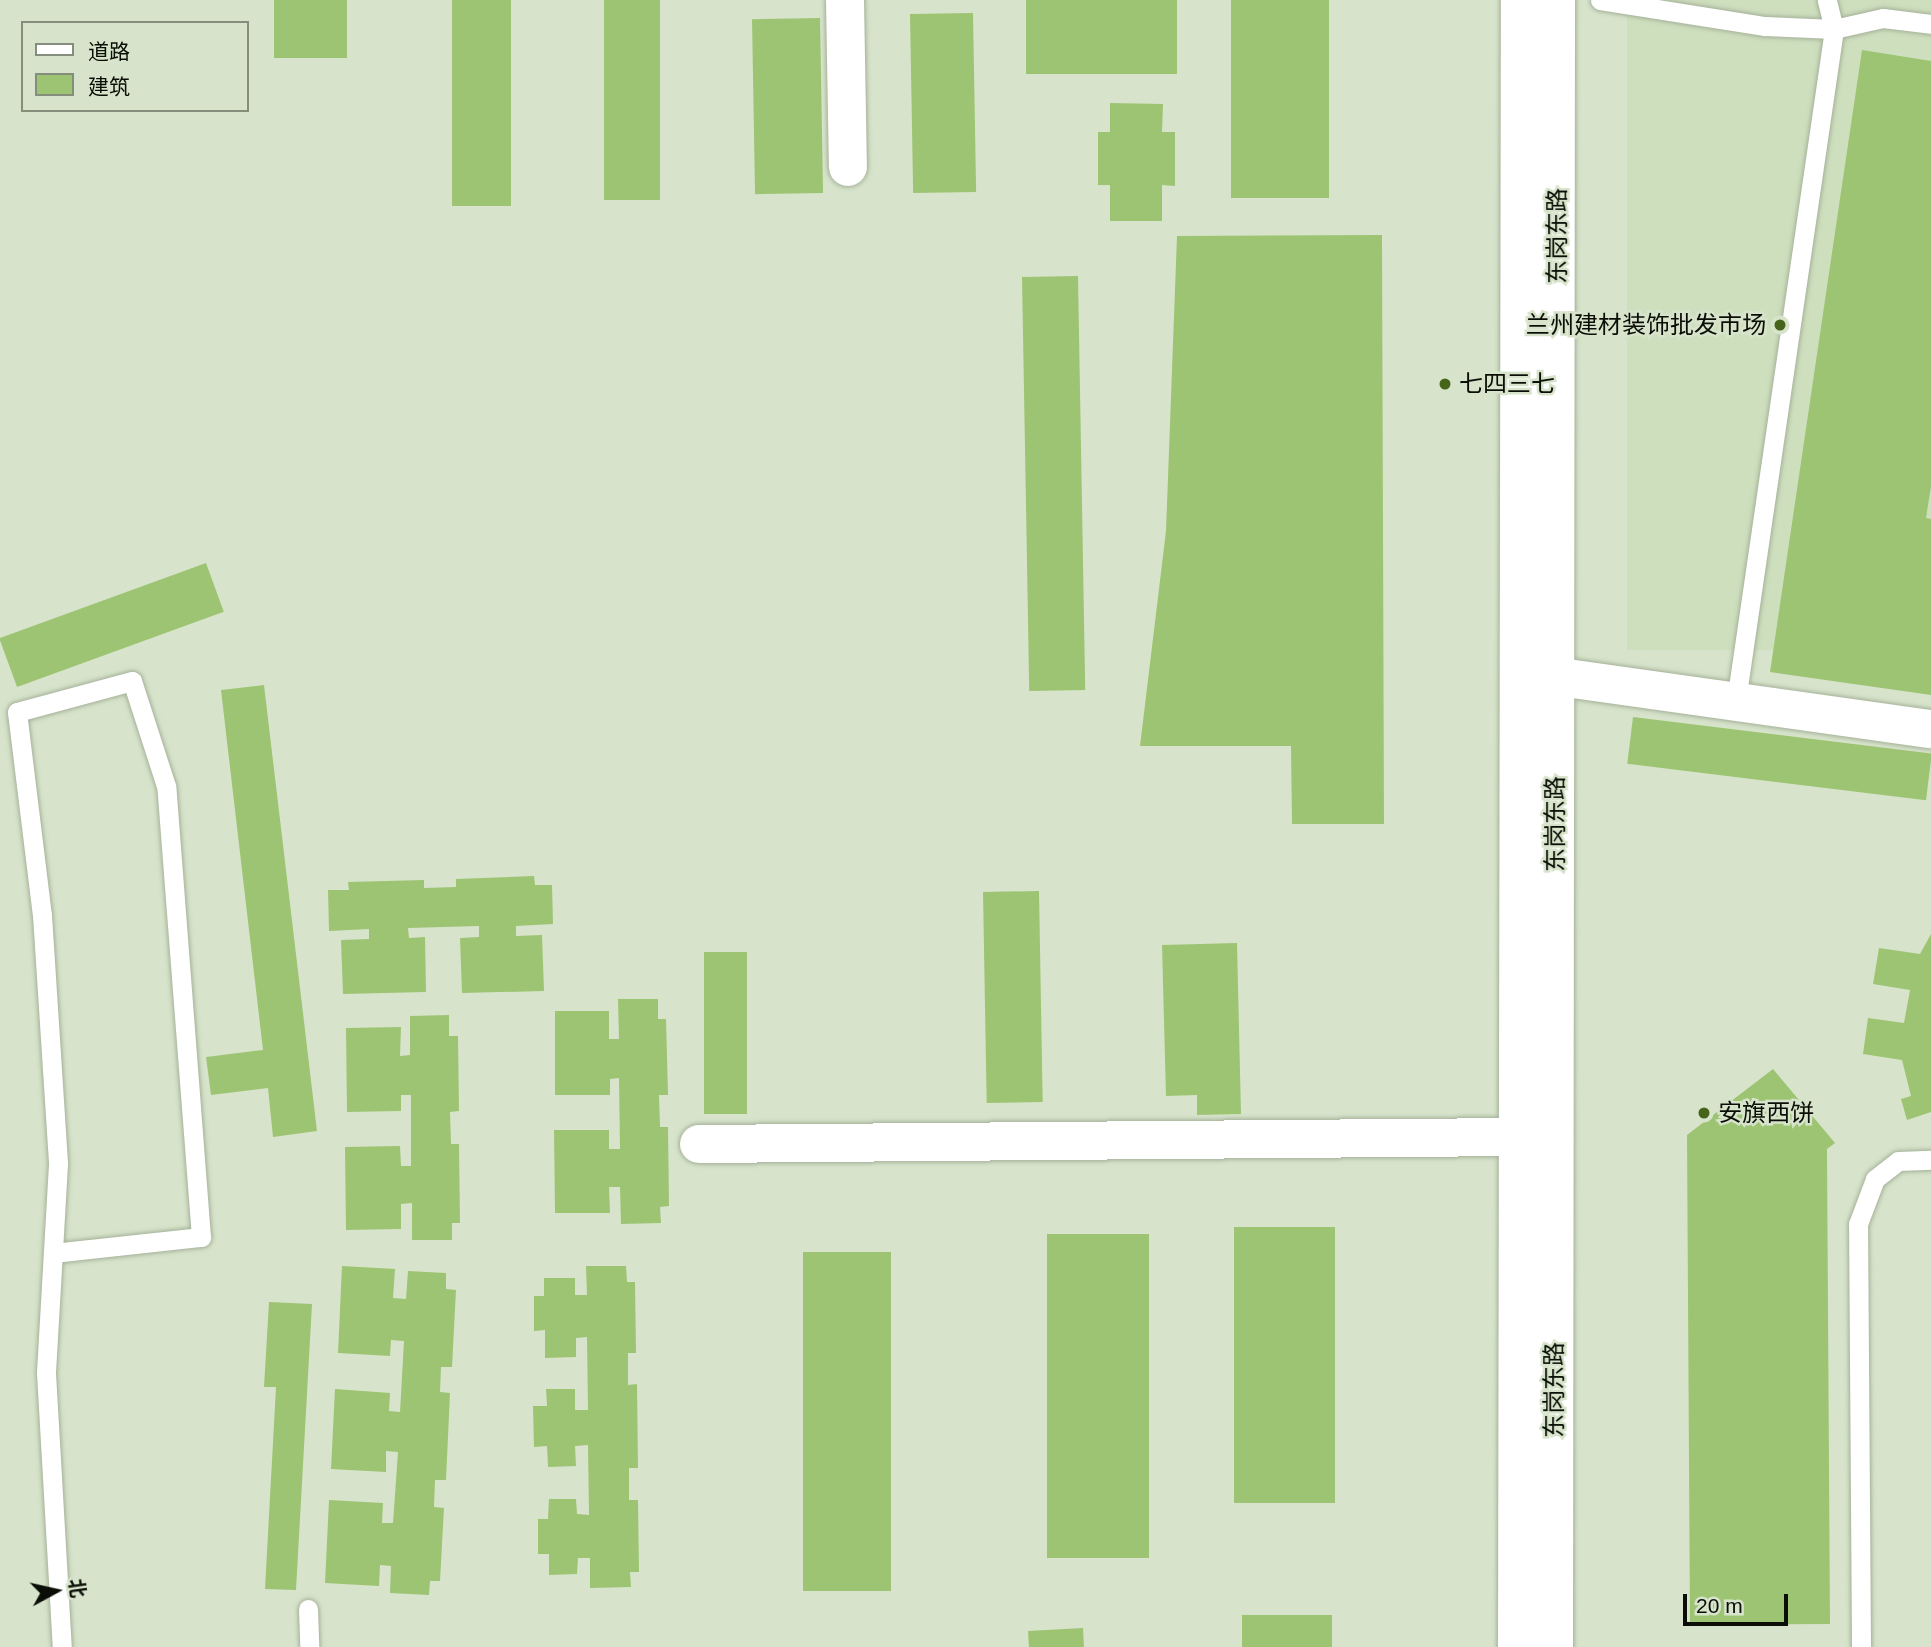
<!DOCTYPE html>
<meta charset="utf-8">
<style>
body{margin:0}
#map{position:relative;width:1931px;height:1647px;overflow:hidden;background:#d7e4cb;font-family:Arial,"Noto Sans SC",sans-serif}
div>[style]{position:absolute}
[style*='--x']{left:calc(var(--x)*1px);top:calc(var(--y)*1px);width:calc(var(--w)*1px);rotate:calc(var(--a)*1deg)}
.built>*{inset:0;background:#cedfbe;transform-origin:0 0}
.building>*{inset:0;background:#9dc472;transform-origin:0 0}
.roads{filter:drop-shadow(0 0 2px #a5b199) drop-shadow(0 0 2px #a5b199)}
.lane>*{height:19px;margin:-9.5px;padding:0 9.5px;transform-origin:9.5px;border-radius:9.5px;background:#fff}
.street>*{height:38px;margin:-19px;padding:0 19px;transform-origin:19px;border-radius:19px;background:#fff}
.primary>*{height:38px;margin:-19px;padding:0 19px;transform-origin:19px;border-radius:19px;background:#fff}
.dots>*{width:19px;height:19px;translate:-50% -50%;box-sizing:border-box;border:4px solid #d7e4cb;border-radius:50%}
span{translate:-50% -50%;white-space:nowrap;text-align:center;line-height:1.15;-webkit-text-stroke:5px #d7e4cb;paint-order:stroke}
.street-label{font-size:24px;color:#0a0e06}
.poi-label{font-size:24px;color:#0a0e06}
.right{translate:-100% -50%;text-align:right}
.left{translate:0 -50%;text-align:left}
.legend{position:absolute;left:21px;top:21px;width:228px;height:91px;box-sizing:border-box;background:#d7e4cb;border:2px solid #858e7c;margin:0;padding:9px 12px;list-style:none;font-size:21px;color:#0a0e06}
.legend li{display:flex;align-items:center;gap:14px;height:35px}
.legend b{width:35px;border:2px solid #858e7c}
.north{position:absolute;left:21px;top:1556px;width:70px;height:70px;-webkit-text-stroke:5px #d7e4cb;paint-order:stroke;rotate:82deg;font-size:19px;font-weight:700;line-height:28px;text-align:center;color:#0a0e06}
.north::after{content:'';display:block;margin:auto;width:24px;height:32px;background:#0a0e06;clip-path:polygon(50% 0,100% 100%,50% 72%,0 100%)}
.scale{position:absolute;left:1683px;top:1594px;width:105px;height:32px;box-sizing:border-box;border:4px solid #0a0e06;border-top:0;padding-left:9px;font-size:21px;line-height:24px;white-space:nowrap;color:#0a0e06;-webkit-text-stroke:5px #d7e4cb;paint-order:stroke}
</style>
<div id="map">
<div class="built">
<i style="left:1627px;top:0;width:304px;height:650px"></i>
</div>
<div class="building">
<i style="left:274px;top:0;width:73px;height:58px"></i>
<i style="left:452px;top:0;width:59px;height:206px"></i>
<i style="left:604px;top:0;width:56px;height:200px"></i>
<i style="left:1026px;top:0;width:151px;height:74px"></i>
<i style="left:1231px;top:0;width:98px;height:198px"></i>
<i style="left:973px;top:13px;width:179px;height:63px;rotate:89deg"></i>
<i style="left:820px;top:18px;width:175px;height:68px;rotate:89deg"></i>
<i style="clip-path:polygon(1862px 50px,1931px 61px,1931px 486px,1926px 518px,1931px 519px,1931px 695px,1770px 672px)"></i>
<i style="clip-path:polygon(1110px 103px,1163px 104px,1162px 132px,1175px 132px,1175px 186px,1162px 185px,1162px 221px,1110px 221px,1110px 185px,1098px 185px,1098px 132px,1110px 132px)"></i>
<i style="clip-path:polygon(1382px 235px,1384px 824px,1292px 824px,1291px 746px,1140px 746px,1166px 531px,1177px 236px)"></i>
<i style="left:1078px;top:276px;width:414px;height:56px;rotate:89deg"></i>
<i style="left:206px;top:563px;width:52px;height:220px;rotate:70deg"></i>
<i style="clip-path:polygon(264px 685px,317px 1131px,273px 1137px,268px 1088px,211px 1095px,206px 1057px,263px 1050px,221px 690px)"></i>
<i style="left:1633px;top:717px;width:301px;height:47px;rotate:7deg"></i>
<i style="clip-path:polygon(534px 876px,535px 885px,552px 885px,553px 924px,516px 926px,516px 936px,542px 935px,544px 991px,462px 993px,460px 938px,479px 937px,479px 926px,408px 928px,409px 938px,425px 937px,426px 992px,343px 994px,341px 940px,369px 939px,369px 929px,329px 931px,328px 890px,349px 890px,348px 882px,424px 880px,424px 888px,456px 887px,456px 879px)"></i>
<i style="left:1039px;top:891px;width:211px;height:56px;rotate:89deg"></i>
<i style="clip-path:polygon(1931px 934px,1931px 1112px,1907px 1120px,1901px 1099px,1911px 1096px,1902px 1060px,1863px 1054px,1868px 1018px,1904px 1023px,1910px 990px,1873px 984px,1879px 948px,1920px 954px)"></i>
<i style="clip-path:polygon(1237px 943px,1241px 1114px,1197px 1115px,1197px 1095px,1166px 1096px,1162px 945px)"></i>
<i style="left:747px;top:952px;width:162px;height:43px;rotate:90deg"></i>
<i style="clip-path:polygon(618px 999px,658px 999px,658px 1019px,666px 1019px,668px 1095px,659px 1095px,660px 1127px,668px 1127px,669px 1206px,660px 1207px,661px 1223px,621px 1224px,620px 1187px,609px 1187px,610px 1213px,555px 1213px,554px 1130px,609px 1130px,609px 1149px,620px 1149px,619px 1078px,610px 1079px,610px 1095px,555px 1095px,555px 1011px,609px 1011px,609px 1039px,619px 1039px)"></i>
<i style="clip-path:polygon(449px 1015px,449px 1036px,458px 1036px,459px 1111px,450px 1112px,451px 1144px,459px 1144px,460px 1223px,452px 1223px,452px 1240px,412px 1240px,412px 1203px,401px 1204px,401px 1229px,346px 1230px,345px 1147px,400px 1146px,401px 1166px,411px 1166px,411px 1095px,401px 1095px,401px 1111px,347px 1112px,346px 1028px,401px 1027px,400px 1056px,410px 1055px,410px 1016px)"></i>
<i style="clip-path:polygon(1773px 1069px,1835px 1143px,1827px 1149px,1830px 1624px,1690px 1625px,1687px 1135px)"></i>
<i style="left:1234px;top:1227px;width:101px;height:276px"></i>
<i style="left:1047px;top:1234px;width:102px;height:324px"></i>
<i style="left:803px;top:1252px;width:88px;height:339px"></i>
<i style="clip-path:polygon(342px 1266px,395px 1269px,393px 1298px,406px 1299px,408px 1271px,446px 1273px,446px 1289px,456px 1290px,452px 1367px,441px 1367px,440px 1392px,450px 1393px,446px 1480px,435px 1480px,434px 1507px,444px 1508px,440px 1581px,430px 1581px,429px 1595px,390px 1593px,391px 1566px,380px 1565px,379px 1586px,325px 1583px,329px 1500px,383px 1503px,382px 1523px,393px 1523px,398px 1452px,386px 1451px,386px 1472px,331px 1469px,335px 1389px,390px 1393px,389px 1411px,400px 1412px,404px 1341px,391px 1340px,390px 1356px,338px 1353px)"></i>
<i style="clip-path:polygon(586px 1266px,626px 1266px,627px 1282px,635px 1282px,636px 1353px,628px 1353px,628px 1385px,637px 1384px,638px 1468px,629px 1468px,629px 1500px,638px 1500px,639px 1572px,630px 1572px,631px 1587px,590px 1588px,590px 1558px,578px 1558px,577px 1574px,549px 1575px,549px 1554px,538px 1554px,538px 1519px,548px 1519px,549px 1499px,576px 1499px,577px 1514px,589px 1515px,588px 1445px,575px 1446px,576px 1466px,548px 1467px,547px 1446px,534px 1447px,533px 1406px,547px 1406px,546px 1389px,575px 1389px,575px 1410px,588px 1410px,587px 1337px,576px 1338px,576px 1357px,545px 1358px,545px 1330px,534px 1331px,534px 1296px,544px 1296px,544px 1278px,575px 1278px,575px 1295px,587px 1295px)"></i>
<i style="clip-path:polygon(269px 1302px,312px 1304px,296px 1590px,265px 1589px,276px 1387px,264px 1387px)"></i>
<i style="left:1242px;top:1615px;width:90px;height:32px"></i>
<i style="left:1083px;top:1628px;width:19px;height:55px;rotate:87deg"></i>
</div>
<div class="roads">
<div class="lane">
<i style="--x:1600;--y:0;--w:167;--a:9"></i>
<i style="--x:1765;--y:26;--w:69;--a:2.5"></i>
<i style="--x:1834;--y:29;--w:50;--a:-12.7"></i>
<i style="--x:1883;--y:18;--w:48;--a:7.1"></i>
<i style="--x:1736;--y:701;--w:679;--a:-81.7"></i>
<i style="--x:1834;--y:29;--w:30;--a:-104"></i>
<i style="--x:53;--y:1253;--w:149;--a:-6.2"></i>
<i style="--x:201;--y:1237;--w:452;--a:-94.4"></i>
<i style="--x:166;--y:786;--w:110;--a:-107.9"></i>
<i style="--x:132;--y:681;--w:119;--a:164.9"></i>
<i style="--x:17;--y:712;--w:205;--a:83"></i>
<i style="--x:42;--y:915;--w:250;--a:86.3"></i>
<i style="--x:58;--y:1164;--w:209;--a:93.3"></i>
<i style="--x:46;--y:1373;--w:274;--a:86.7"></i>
<i style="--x:308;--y:1609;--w:38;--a:88"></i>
<i style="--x:1861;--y:1647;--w:423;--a:-90.4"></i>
<i style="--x:1858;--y:1224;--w:48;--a:-69.3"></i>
<i style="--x:1875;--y:1179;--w:29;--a:-38"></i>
<i style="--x:1898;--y:1161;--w:33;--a:-2"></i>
</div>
<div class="street">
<i style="--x:845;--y:0;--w:167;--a:89"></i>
<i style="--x:1524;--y:672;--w:411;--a:8"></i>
<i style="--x:699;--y:1144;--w:818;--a:-0.49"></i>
</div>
<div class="primary">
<i style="--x:1517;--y:1647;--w:1647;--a:-89.9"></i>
<i style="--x:1554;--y:1647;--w:1647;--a:-89.93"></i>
</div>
</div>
<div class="dots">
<i style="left:1780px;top:325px;background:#46651a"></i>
<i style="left:1445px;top:384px;background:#46651a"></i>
<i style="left:1704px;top:1113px;background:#46651a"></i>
</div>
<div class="street-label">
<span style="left:1557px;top:236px;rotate:-90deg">东岗东路</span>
<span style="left:1555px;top:824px;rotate:-90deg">东岗东路</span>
<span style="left:1554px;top:1390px;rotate:-90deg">东岗东路</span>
</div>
<div class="poi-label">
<span class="right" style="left:1766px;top:325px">兰州建材装饰批发市场</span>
<span class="left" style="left:1459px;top:384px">七四三七</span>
<span class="left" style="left:1718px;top:1113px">安旗西饼</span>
</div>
<ul class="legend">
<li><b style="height:9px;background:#fff"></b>道路</li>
<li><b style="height:19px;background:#9dc472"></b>建筑</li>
</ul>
<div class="north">北</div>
<div class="scale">20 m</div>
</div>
